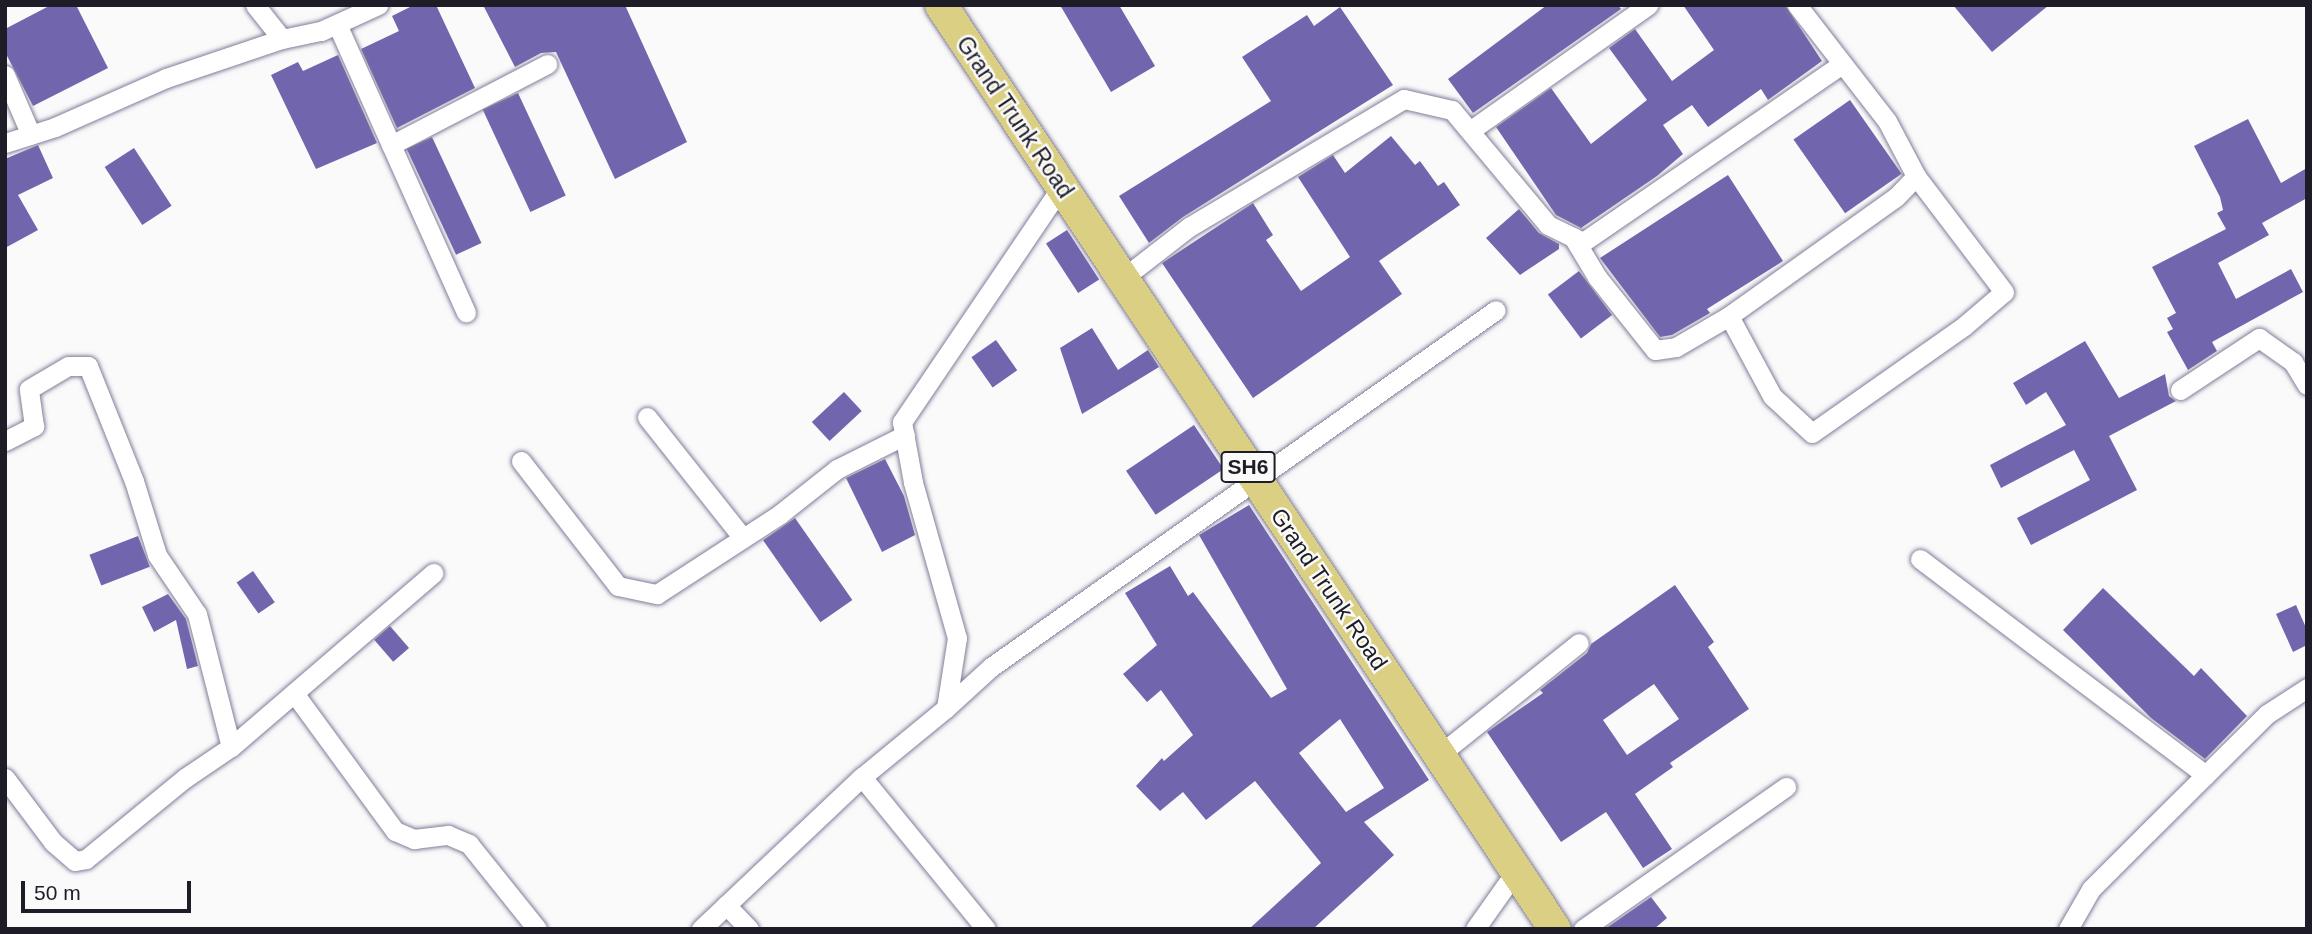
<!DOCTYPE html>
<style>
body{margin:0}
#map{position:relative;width:2312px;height:934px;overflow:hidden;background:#fafafa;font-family:Helvetica,sans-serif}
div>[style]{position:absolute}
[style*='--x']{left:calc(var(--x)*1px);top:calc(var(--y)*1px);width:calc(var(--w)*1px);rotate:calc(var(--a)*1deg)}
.building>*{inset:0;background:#7166ae;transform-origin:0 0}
.roads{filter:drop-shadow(0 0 2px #807e9a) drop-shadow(0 0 2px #807e9a)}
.minor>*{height:19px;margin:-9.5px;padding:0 9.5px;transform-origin:9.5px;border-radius:9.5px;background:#fff}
.primary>*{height:32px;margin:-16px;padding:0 16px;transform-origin:16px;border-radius:16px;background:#dacf82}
span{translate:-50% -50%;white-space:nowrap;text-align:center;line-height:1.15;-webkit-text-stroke:5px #fafafa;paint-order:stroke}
.shield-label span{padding:2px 5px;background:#fafafa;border:2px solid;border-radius:5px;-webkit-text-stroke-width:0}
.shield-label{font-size:21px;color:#1d1c27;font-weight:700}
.street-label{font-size:23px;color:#1d1c27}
.frame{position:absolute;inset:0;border:7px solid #1d1c27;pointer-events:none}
.scale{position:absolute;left:21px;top:881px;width:170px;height:32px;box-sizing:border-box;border:4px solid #1d1c27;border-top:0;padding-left:9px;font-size:21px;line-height:24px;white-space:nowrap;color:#1d1c27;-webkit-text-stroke:5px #fafafa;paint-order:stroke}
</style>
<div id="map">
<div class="building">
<i style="clip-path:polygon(51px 5px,76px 5px,108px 68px,33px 106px,5px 52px,5px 29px)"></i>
<i style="clip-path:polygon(414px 5px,436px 5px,475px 88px,397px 128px,361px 49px,399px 31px,392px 16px)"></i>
<i style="clip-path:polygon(483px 5px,625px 5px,687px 142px,615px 179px,556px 52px,541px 53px,515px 67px)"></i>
<i style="clip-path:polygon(1060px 5px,1119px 5px,1155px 66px,1111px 92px)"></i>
<i style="clip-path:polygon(1547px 5px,1618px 5px,1621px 9px,1473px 113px,1448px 79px)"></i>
<i style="clip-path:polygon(1683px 5px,1785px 5px,1822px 61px,1768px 100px,1761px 89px,1708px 127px,1692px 105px,1663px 125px,1683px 154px,1657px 176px,1581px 228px,1556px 215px,1496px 127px,1551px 88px,1591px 144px,1647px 100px,1609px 48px,1635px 29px,1672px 81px,1714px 50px)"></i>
<i style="clip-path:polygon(1953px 5px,2049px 5px,1992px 52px)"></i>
<i style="clip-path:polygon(1340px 7px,1393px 85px,1183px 217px,1149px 243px,1119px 196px,1271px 101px,1242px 57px,1307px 15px,1314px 26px)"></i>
<i style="clip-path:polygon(338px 55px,377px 143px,316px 169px,271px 75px,298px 62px,303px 71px)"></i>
<i style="left:518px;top:93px;width:113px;height:39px;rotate:65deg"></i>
<i style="left:1850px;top:100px;width:90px;height:69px;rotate:55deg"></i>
<i style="clip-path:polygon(2248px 119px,2281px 183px,2307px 168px,2307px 198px,2262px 223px,2269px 235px,2218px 263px,2236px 299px,2291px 269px,2303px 292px,2212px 342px,2217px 351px,2188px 370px,2167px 332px,2173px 329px,2167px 318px,2176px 313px,2152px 267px,2226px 229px,2217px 213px,2223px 210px,2220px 197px,2194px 146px)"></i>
<i style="clip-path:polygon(1391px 136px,1415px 165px,1420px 161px,1438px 186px,1444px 182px,1460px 205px,1379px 261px,1402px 294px,1253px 398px,1162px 263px,1253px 203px,1273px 235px,1266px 240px,1301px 291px,1350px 257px,1298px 177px,1333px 155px,1345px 173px)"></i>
<i style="left:432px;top:137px;width:117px;height:28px;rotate:65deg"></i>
<i style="clip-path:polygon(38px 145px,53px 178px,18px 195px,38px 230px,5px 248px,5px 159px)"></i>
<i style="left:134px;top:148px;width:69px;height:35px;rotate:57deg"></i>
<i style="clip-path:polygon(1728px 175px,1783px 261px,1707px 309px,1710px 313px,1672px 335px,1660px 337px,1600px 258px)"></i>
<i style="clip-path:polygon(1519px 209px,1539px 233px,1559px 244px,1559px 249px,1520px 275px,1486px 238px)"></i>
<i style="left:1067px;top:230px;width:59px;height:25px;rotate:57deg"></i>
<i style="left:1579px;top:271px;width:55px;height:39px;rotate:53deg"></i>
<i style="clip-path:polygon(1092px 328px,1118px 370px,1148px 350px,1159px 367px,1082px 414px,1060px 348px)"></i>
<i style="left:996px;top:340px;width:37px;height:30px;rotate:55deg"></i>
<i style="clip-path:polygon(2085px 341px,2119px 398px,2165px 374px,2169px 396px,2176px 401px,2109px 436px,2137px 490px,2031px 545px,2017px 518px,2090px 480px,2074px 450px,2001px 488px,1990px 465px,2066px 425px,2046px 392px,2026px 405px,2013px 383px)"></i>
<i style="left:844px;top:392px;width:26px;height:44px;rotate:47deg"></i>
<i style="left:1194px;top:425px;width:53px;height:82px;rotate:56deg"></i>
<i style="clip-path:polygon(885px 459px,904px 496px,915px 535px,882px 552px,846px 478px)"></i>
<i style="clip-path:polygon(evenodd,1249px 505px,1429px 780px,1364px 822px,1394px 855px,1313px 929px,1249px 929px,1321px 863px,1255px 781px,1206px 820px,1183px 792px,1160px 811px,1136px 786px,1162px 758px,1164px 761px,1193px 735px,1161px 690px,1147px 702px,1123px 674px,1157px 645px,1125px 593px,1170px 566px,1188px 596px,1193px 592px,1271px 698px,1287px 689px,1199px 535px,1249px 505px,1340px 719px,1384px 788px,1346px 812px,1299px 753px,1340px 719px)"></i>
<i style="left:795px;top:518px;width:100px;height:39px;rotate:55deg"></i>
<i style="left:138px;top:536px;width:33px;height:52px;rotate:69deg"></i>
<i style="left:253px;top:571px;width:38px;height:20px;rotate:55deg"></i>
<i style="clip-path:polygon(evenodd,1675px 585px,1714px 642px,1708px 647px,1749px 709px,1670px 763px,1673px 767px,1635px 794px,1672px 849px,1643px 868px,1606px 812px,1561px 842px,1487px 732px,1543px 693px,1540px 690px,1587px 653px,1591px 644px,1675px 585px,1654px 684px,1679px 719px,1627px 755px,1603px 720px,1654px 684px)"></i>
<i style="clip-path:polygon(2103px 588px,2194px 676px,2201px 668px,2247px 716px,2205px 759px,2151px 718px,2063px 630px)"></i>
<i style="clip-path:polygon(168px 594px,186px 619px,198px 666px,187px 669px,176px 620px,154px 632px,142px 607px)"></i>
<i style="clip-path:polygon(2296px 605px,2307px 630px,2307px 645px,2293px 652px,2276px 614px)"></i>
<i style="left:390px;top:626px;width:29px;height:21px;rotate:49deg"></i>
<i style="clip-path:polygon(1651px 897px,1667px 918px,1654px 929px,1605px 929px)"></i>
</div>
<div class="roads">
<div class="minor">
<i style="--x:255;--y:5;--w:43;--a:51.5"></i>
<i style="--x:337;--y:24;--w:316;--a:65.9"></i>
<i style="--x:5;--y:75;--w:65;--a:66.6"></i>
<i style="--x:1471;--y:130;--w:217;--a:-35.2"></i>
<i style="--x:5;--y:143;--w:52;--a:-17.7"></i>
<i style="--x:55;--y:127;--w:121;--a:-23.8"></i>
<i style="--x:166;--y:78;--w:122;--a:-18.6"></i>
<i style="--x:282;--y:39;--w:40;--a:-12"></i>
<i style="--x:321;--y:31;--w:63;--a:-24.5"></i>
<i style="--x:391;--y:145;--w:176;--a:-27.4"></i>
<i style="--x:1573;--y:237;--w:47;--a:59"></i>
<i style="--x:1597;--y:277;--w:93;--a:51.5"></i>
<i style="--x:1655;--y:350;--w:21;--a:-8"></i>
<i style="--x:1676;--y:347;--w:61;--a:-30.3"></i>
<i style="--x:1729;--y:316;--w:205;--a:-35.5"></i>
<i style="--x:1896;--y:197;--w:29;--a:-46"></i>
<i style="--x:1916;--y:176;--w:62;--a:-117.8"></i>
<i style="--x:1887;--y:121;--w:147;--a:-127.8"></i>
<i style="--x:1122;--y:279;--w:85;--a:-37.8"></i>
<i style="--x:1189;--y:227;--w:250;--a:-30.8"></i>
<i style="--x:1404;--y:99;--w:49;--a:12.9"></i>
<i style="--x:1452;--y:110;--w:150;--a:50.1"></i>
<i style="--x:1548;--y:225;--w:39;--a:26"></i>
<i style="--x:1583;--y:242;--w:314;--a:-34.5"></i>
<i style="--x:1729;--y:316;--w:91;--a:61.7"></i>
<i style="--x:1772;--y:396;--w:54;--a:42.8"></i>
<i style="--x:1812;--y:433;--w:186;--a:-35.1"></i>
<i style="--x:1964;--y:326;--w:52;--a:-40.4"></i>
<i style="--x:2004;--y:292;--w:146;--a:-127.2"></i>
<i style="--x:2180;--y:390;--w:95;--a:-33.4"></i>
<i style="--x:2259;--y:338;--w:42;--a:35.2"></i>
<i style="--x:2293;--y:362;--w:27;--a:59"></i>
<i style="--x:647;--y:417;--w:154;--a:51.6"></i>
<i style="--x:5;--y:441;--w:33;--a:-27"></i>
<i style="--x:34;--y:426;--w:37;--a:-98"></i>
<i style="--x:29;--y:389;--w:45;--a:-30.5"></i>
<i style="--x:68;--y:366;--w:20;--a:0"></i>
<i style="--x:88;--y:366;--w:124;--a:68.2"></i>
<i style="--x:134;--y:481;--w:77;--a:72.7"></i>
<i style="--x:157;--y:555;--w:71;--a:55.9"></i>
<i style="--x:197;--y:614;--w:137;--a:75.7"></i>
<i style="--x:521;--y:461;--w:158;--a:52.2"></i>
<i style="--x:618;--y:586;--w:40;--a:12"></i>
<i style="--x:657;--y:594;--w:147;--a:-33"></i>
<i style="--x:780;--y:514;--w:73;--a:-38.3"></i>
<i style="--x:837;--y:469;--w:76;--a:-26.6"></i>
<i style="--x:1920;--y:559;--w:358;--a:37.1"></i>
<i style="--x:294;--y:693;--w:171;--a:53.8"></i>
<i style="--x:395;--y:831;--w:21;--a:23"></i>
<i style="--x:414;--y:839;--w:34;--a:-7"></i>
<i style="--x:448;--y:835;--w:23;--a:23"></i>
<i style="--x:469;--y:844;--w:109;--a:51.3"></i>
<i style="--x:946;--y:708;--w:61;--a:-42.3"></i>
<i style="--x:991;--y:667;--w:618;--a:-35.26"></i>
<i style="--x:1439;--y:755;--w:179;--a:-38.7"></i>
<i style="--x:862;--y:777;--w:196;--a:50.8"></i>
<i style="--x:5;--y:778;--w:80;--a:53.1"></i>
<i style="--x:53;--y:842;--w:29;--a:41"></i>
<i style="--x:75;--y:861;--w:11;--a:-10"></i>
<i style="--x:86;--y:859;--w:128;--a:-39.3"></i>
<i style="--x:185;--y:778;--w:55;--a:-34"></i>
<i style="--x:231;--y:747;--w:267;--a:-40.7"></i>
<i style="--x:726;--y:905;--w:33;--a:46"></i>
<i style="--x:701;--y:929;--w:221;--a:-43.4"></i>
<i style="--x:862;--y:777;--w:109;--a:-39.4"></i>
<i style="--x:946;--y:708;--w:71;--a:-81.1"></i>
<i style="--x:957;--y:638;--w:162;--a:-105.8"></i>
<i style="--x:913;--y:482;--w:61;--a:-100.4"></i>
<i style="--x:902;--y:422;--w:284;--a:-55.9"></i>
<i style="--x:1475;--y:929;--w:71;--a:-54.7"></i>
<i style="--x:1583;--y:929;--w:248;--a:-35"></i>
<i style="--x:2068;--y:929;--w:46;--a:-60.1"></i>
<i style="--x:2091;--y:889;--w:79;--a:-45"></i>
<i style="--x:2147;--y:833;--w:169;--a:-44.8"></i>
<i style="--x:2267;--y:714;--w:48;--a:-33"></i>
</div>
<div class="primary">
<i style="--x:941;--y:5;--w:1109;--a:56.4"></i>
</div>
</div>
<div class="shield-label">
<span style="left:1248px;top:467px">SH6</span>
</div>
<div class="street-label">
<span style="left:1015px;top:117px;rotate:56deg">Grand Trunk Road</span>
<span style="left:1329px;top:589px;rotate:56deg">Grand Trunk Road</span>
</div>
<div class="frame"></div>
<div class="scale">50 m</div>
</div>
